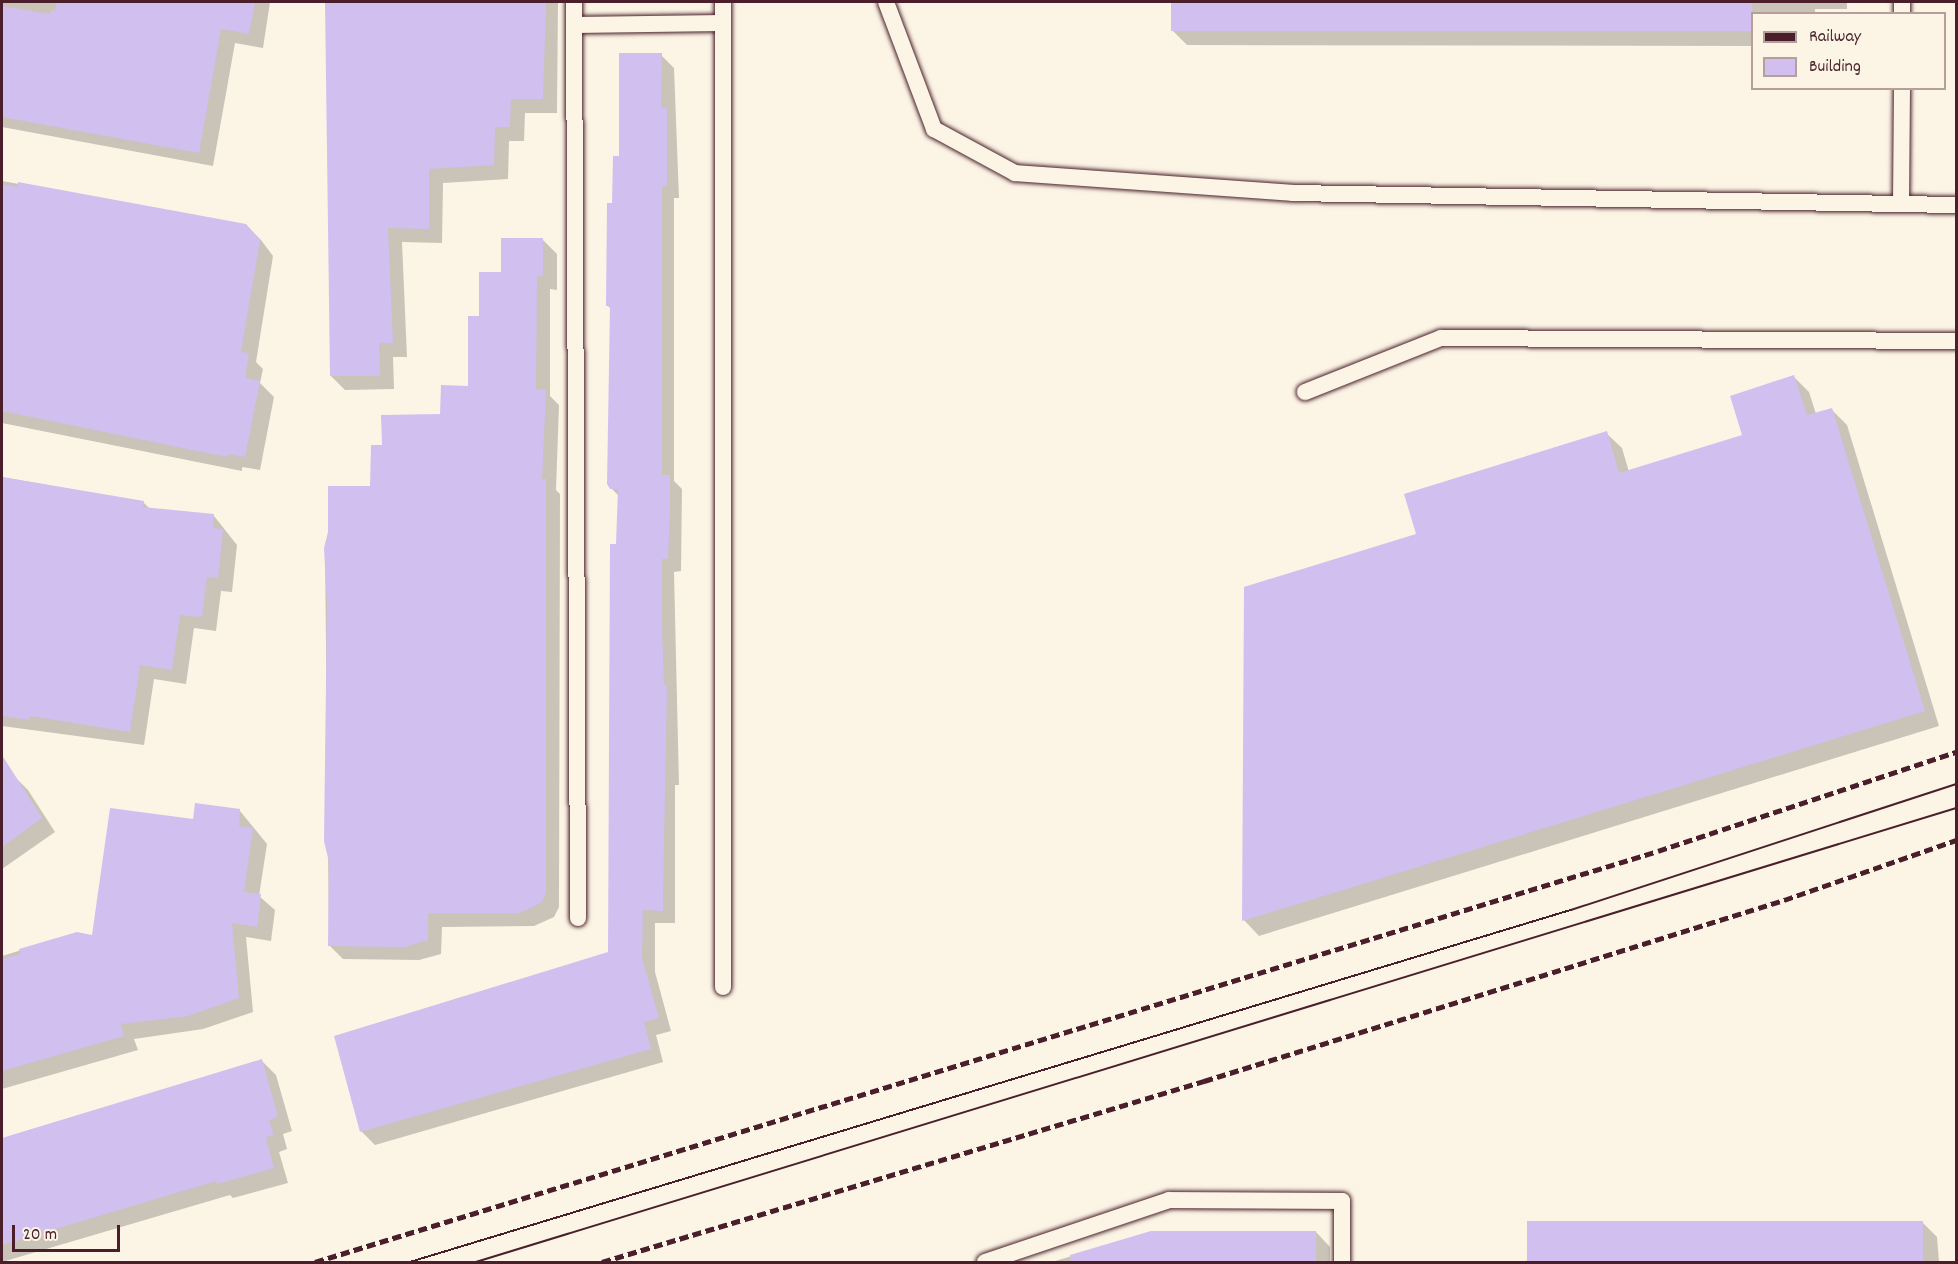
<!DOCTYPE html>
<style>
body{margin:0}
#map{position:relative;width:1958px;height:1264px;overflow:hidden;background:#fcf5e5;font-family:Dekko,sans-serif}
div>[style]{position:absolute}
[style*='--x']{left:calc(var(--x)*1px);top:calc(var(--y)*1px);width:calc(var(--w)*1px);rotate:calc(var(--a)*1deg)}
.shadow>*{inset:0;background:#0003}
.building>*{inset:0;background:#d1bff0;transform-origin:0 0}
.roads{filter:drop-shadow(0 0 2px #4a1f2b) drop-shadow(0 0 2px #4a1f2b)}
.lane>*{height:16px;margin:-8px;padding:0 8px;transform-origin:8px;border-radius:8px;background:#fcf5e5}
.tram>*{height:1.5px;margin:-0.75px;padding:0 0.75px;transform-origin:0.75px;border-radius:0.75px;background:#4a1f2b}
.rail>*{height:4.5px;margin-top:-2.25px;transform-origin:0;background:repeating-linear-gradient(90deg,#4a1f2b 0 9px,transparent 0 13.5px)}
span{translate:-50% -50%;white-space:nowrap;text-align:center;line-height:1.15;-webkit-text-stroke:5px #fcf5e5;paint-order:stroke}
.frame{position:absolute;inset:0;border:3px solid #4a1f2b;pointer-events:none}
.legend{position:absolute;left:1751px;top:12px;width:195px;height:78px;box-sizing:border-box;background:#fcf5e5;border:2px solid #b59f9b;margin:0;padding:8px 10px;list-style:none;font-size:18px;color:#4a1f2b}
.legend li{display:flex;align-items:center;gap:12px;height:30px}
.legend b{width:30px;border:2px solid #b59f9b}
.scale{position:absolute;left:12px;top:1225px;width:108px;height:27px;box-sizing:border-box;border:3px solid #4a1f2b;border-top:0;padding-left:8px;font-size:18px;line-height:21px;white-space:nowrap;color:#4a1f2b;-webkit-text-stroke:4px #fcf5e5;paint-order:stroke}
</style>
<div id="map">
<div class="shadow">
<i style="clip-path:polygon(2px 2px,270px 2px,263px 48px,235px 43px,213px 166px,2px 127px)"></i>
<i style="clip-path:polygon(326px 2px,558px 2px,557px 113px,525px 113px,524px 141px,509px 141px,508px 179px,443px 183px,442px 243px,402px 242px,407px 357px,393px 357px,394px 389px,345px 390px,331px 376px)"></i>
<i style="clip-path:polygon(1172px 2px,1847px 2px,1847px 9px,1815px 9px,1815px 14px,1752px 14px,1752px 46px,1187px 45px,1172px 30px)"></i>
<i style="clip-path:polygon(661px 55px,674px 68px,679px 198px,674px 198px,674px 481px,682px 489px,681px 571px,674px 572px,679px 785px,675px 785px,675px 923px,655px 923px,655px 972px,671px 1031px,656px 1035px,663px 1062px,375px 1145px,362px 1132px,335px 1037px,609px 953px,619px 496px,611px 488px,612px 310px,607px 305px,621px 157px)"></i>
<i style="clip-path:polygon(2px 181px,246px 225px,261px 240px,273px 256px,256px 362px,263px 369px,260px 383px,274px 397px,260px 470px,242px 467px,242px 471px,2px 423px)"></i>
<i style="clip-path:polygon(543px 240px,557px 254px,557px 290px,550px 289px,550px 396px,559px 405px,556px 490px,560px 494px,559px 907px,554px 917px,534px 926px,442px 927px,441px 954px,419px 960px,343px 959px,329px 945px,325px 548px,371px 488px,383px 447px,441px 416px,469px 387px,480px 318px,503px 273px)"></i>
<i style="clip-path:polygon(1794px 377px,1809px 392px,1816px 414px,1831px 409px,1847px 425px,1939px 726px,1259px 936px,1244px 920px,1418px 535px,1606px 433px,1622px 448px,1629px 472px,1744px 436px)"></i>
<i style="clip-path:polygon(2px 477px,143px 502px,150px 509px,214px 516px,237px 545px,232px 592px,221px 591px,216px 631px,194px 628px,186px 684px,154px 679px,144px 745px,2px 726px)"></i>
<i style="clip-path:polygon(15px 777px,28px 790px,55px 832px,2px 869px,2px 787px)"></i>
<i style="clip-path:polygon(240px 811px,267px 844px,259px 896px,275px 910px,271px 941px,246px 937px,253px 1012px,203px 1029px,134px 1039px,138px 1050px,2px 1089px,2px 956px,77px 933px,94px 937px,194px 821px)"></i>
<i style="clip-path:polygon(261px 1060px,276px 1075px,292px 1131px,283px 1134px,287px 1149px,279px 1152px,288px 1183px,233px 1198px,230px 1195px,2px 1262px,2px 1140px)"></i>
<i style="clip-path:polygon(1922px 1222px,1937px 1237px,1939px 1262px,1515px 1262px)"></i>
<i style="clip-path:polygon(1151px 1232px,1316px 1232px,1330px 1247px,1330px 1262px,1052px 1262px)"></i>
</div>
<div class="building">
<i style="clip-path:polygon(56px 2px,255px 2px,249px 34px,221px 29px,199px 153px,2px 117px,2px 6px,50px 14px,51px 10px,55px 11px)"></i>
<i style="clip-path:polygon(325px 2px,546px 2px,543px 99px,511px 99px,510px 127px,495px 127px,494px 165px,429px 169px,429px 229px,388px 228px,393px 343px,379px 343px,380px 376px,330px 376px)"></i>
<i style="left:1171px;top:2px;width:581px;height:29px"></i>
<i style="clip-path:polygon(619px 53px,662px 53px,661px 108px,667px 108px,667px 186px,662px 186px,662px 475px,670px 475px,670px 510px,668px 559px,662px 559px,662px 627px,664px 685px,667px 685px,663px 896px,663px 911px,643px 910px,642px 958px,659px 1018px,644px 1022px,651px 1049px,360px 1132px,334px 1036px,608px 952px,610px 544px,616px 544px,618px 489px,610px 489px,607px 484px,610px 306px,606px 306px,607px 203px,612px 203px,613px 156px,619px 156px)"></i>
<i style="clip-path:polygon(18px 182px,246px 224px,260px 240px,241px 352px,249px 353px,245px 378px,260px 381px,245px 457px,228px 454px,227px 457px,2px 411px,2px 184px,17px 187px)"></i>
<i style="clip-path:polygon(501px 238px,543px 238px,543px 276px,537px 276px,536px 389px,546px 390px,542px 479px,546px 479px,546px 893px,541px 903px,520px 913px,428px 913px,428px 940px,404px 947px,328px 946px,329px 862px,324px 841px,327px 604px,324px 548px,328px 532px,328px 486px,370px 486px,371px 445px,382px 445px,381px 415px,440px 414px,441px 385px,468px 386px,468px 316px,479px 316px,479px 272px,501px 272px)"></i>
<i style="clip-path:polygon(1794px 375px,1807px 415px,1832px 408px,1925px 711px,1242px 921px,1244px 587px,1416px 534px,1404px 494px,1607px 431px,1619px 473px,1742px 435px,1730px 396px)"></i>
<i style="clip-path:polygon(2px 477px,144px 501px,143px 507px,214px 514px,213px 528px,223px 529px,218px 578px,207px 577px,202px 617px,180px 615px,172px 670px,140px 665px,130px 732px,30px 716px,30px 720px,2px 716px)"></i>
<i style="clip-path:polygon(2px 755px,42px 818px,2px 847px)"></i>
<i style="clip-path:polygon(195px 803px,240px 809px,239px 826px,253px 828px,244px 892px,261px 894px,257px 927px,232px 923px,239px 998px,188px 1016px,121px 1024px,124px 1036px,2px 1071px,2px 959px,20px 954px,19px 949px,77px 932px,92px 935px,110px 808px,193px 819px)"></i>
<i style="clip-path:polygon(262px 1059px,278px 1117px,269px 1120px,274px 1135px,266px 1137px,274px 1168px,217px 1184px,216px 1181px,2px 1245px,2px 1138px)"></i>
<i style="left:1527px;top:1221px;width:396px;height:45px"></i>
<i style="clip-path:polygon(1151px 1231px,1316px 1231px,1316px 1263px,1071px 1263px,1070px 1255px)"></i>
</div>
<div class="roads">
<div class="lane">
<i style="--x:574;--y:2;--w:916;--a:89.75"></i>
<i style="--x:886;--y:2;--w:136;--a:69.3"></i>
<i style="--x:934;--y:129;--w:92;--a:28.5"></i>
<i style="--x:1015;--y:173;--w:279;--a:4.1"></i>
<i style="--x:1293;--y:193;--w:663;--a:1.04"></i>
<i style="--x:1902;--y:14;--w:12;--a:-90"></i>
<i style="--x:723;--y:23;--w:964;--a:90"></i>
<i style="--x:574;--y:25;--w:149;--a:-0.8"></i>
<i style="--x:723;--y:23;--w:21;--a:-90"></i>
<i style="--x:1901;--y:203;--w:115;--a:-89.5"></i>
<i style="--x:1305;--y:392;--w:146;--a:-21.7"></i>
<i style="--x:1441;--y:338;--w:515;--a:0.33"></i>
<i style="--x:985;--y:1262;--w:194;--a:-18.6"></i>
<i style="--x:1169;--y:1200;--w:173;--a:0.3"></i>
<i style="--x:1342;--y:1201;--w:61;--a:90"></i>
</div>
</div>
<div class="tram">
<i style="--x:410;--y:1262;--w:1213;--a:-16.87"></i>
<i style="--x:1571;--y:910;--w:405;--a:-18.1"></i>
<i style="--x:476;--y:1262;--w:1548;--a:-17.05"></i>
</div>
<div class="rail">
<i style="--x:315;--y:1262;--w:1404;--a:-17.02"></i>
<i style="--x:1658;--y:851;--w:314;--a:-18.4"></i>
<i style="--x:602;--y:1262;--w:629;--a:-16.73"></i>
<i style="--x:1204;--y:1081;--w:608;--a:-17.33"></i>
<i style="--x:1784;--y:900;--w:182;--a:-19.2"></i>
</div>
<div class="frame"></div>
<ul class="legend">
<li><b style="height:8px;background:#4a1f2b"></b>Railway</li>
<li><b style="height:16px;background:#d1bff0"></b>Building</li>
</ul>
<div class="scale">20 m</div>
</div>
